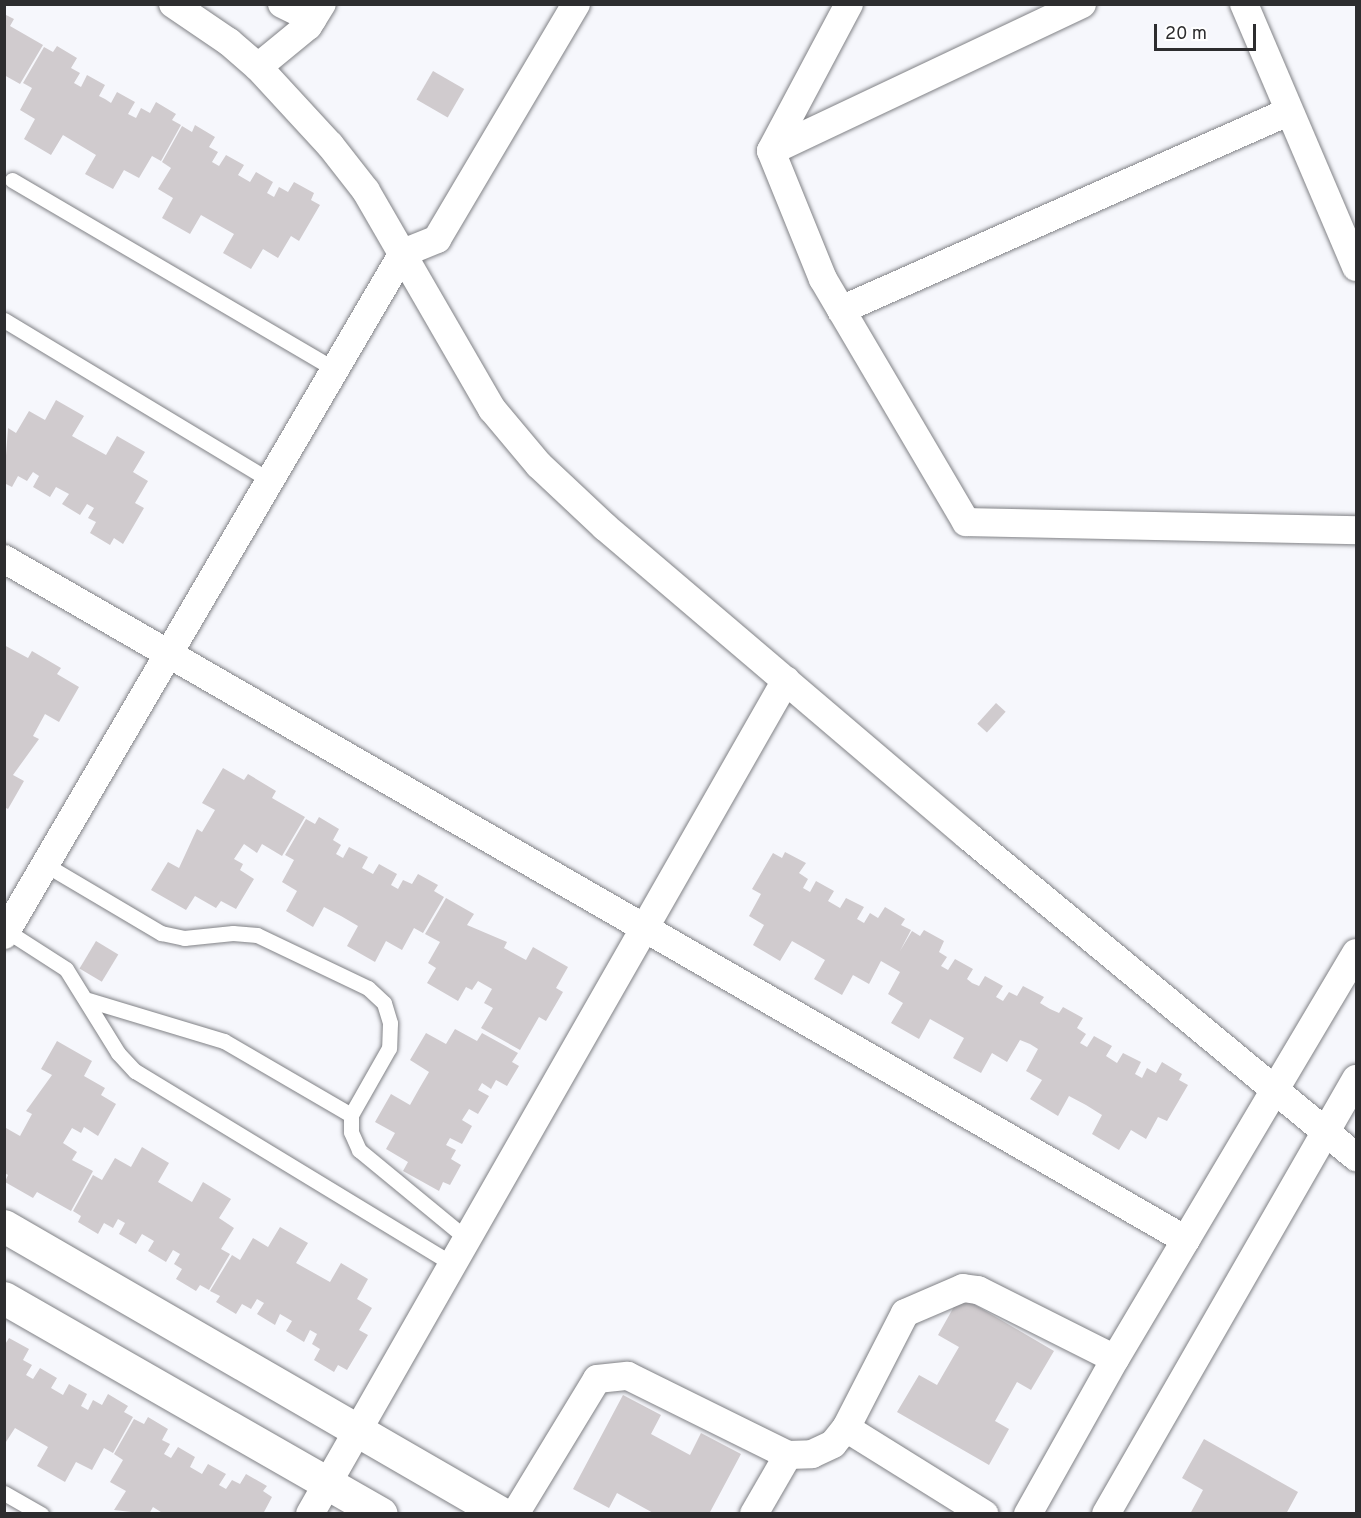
<!DOCTYPE html>
<style>
body{margin:0}
#map{position:relative;width:1361px;height:1518px;overflow:hidden;background:#f6f7fc;font-family:Overpass,sans-serif}
div>[style]{position:absolute}
[style*='--x']{left:calc(var(--x)*1px);top:calc(var(--y)*1px);width:calc(var(--w)*1px);rotate:calc(var(--a)*1deg)}
.building>*{inset:0;background:#d0cbce;transform-origin:0 0}
.roads{filter:drop-shadow(0 0 2px #818286) drop-shadow(0 0 2px #818286)}
.service>*{height:15px;margin:-7.5px;padding:0 7.5px;transform-origin:7.5px;border-radius:7.5px;background:#fff}
.minor>*{height:28px;margin:-14px;padding:0 14px;transform-origin:14px;border-radius:14px;background:#fff}
.tertiary>*{height:33px;margin:-16.5px;padding:0 16.5px;transform-origin:16.5px;border-radius:16.5px;background:#fff}
span{translate:-50% -50%;white-space:nowrap;text-align:center;line-height:1.15;-webkit-text-stroke:4.5px #fff;paint-order:stroke}
.frame{position:absolute;inset:0;border:6px solid #2d2d2f;pointer-events:none}
.scale{position:absolute;left:1154px;top:24px;width:102px;height:27px;box-sizing:border-box;border:3px solid #2d2d2f;border-top:0;padding-left:8px;font-size:18px;line-height:21px;white-space:nowrap;color:#2d2d2f;-webkit-text-stroke:4px #fff;paint-order:stroke}
</style>
<div id="map">
<div class="building">
<i style="clip-path:polygon(4px 14px,14px 19px,10px 26px,43px 45px,20px 84px,4px 75px)"></i>
<i style="clip-path:polygon(57px 46px,77px 58px,71px 68px,80px 73px,74px 83px,81px 87px,87px 75px,105px 85px,99px 96px,105px 99px,111px 103px,117px 92px,135px 102px,128px 114px,136px 118px,141px 108px,150px 113px,156px 102px,176px 114px,172px 120px,181px 125px,161px 161px,152px 156px,139px 178px,124px 170px,113px 189px,85px 174px,96px 155px,63px 135px,51px 155px,24px 139px,35px 119px,20px 110px,32px 88px,23px 83px,44px 47px,53px 52px)"></i>
<i style="left:433px;top:71px;width:36px;height:33px;rotate:30deg"></i>
<i style="clip-path:polygon(195px 125px,215px 137px,209px 147px,218px 152px,212px 162px,219px 166px,226px 155px,244px 165px,238px 175px,250px 182px,256px 172px,273px 182px,267px 193px,274px 197px,279px 187px,288px 192px,294px 182px,314px 193px,311px 200px,320px 205px,299px 241px,291px 236px,278px 258px,263px 249px,251px 269px,223px 253px,234px 234px,201px 215px,190px 234px,162px 218px,173px 198px,158px 189px,171px 168px,162px 162px,182px 126px,192px 132px)"></i>
<i style="clip-path:polygon(56px 400px,84px 416px,72px 436px,106px 455px,117px 436px,145px 452px,133px 472px,148px 481px,135px 503px,144px 508px,123px 544px,114px 538px,110px 545px,90px 533px,96px 522px,88px 518px,94px 508px,87px 504px,80px 515px,62px 504px,69px 494px,56px 487px,50px 497px,33px 487px,39px 476px,33px 472px,27px 481px,18px 476px,12px 487px,4px 483px,8px 428px,16px 433px,29px 411px,45px 420px)"></i>
<i style="clip-path:polygon(4px 645px,28px 658px,32px 651px,61px 668px,57px 674px,79px 687px,59px 722px,45px 714px,33px 736px,39px 739px,13px 775px,24px 781px,8px 809px,4px 807px)"></i>
<i style="left:996px;top:703px;width:13px;height:28px;rotate:42deg"></i>
<i style="clip-path:polygon(223px 768px,244px 780px,248px 774px,276px 791px,272px 798px,305px 817px,282px 856px,262px 844px,257px 853px,244px 844px,234px 859px,243px 864px,240px 870px,254px 879px,236px 909px,221px 901px,216px 908px,195px 896px,186px 910px,151px 890px,168px 862px,179px 868px,197px 829px,202px 832px,215px 810px,202px 803px)"></i>
<i style="clip-path:polygon(319px 817px,339px 829px,333px 840px,341px 845px,336px 854px,343px 858px,349px 847px,368px 857px,362px 868px,373px 874px,379px 864px,397px 874px,391px 885px,398px 889px,403px 880px,412px 884px,418px 874px,438px 885px,434px 891px,444px 897px,423px 933px,414px 928px,402px 950px,386px 941px,375px 962px,347px 946px,358px 926px,341px 916px,324px 907px,313px 927px,286px 911px,297px 891px,282px 882px,294px 860px,285px 855px,306px 819px,315px 824px)"></i>
<i style="clip-path:polygon(785px 852px,806px 863px,799px 873px,808px 879px,803px 888px,810px 892px,816px 881px,834px 891px,828px 901px,840px 908px,846px 898px,864px 907px,857px 919px,864px 923px,870px 913px,878px 918px,885px 907px,905px 919px,901px 925px,911px 930px,900px 951px,912px 931px,920px 936px,924px 930px,944px 941px,939px 952px,947px 957px,941px 966px,948px 970px,955px 959px,973px 969px,967px 979px,972px 983px,979px 986px,985px 976px,1003px 986px,996px 997px,1003px 1001px,1009px 992px,1017px 996px,1023px 986px,1044px 997px,1040px 1003px,1050px 1009px,1059px 1013px,1063px 1007px,1083px 1018px,1077px 1028px,1086px 1034px,1080px 1043px,1087px 1047px,1094px 1036px,1112px 1046px,1106px 1056px,1117px 1063px,1123px 1053px,1141px 1062px,1135px 1074px,1142px 1078px,1147px 1068px,1156px 1073px,1162px 1062px,1182px 1074px,1179px 1080px,1188px 1085px,1167px 1121px,1158px 1117px,1146px 1139px,1131px 1130px,1119px 1150px,1092px 1134px,1102px 1115px,1086px 1105px,1069px 1096px,1058px 1116px,1030px 1099px,1042px 1080px,1026px 1071px,1038px 1049px,1030px 1044px,1020px 1040px,1007px 1062px,992px 1053px,981px 1073px,953px 1058px,964px 1038px,930px 1019px,919px 1039px,891px 1023px,903px 1003px,888px 994px,900px 972px,881px 961px,869px 984px,853px 975px,842px 995px,814px 979px,825px 960px,808px 950px,792px 941px,780px 961px,753px 945px,764px 925px,749px 916px,761px 894px,752px 889px,773px 853px,782px 858px)"></i>
<i style="clip-path:polygon(446px 898px,474px 914px,467px 925px,507px 942px,504px 948px,526px 960px,533px 947px,568px 967px,556px 988px,563px 992px,546px 1021px,539px 1017px,520px 1050px,481px 1028px,493px 1008px,484px 1003px,492px 989px,478px 981px,472px 990px,466px 987px,458px 1001px,427px 983px,436px 968px,428px 963px,440px 942px,425px 934px)"></i>
<i style="left:96px;top:941px;width:26px;height:32px;rotate:31deg"></i>
<i style="clip-path:polygon(455px 1029px,477px 1041px,482px 1033px,518px 1053px,512px 1062px,519px 1066px,507px 1086px,496px 1080px,491px 1089px,482px 1083px,478px 1090px,489px 1096px,478px 1114px,469px 1109px,462px 1120px,472px 1126px,462px 1144px,450px 1138px,446px 1145px,456px 1150px,451px 1159px,461px 1165px,450px 1185px,443px 1182px,439px 1191px,403px 1171px,408px 1162px,386px 1149px,395px 1133px,375px 1122px,391px 1094px,410px 1105px,419px 1089px,429px 1072px,410px 1060px,426px 1033px,446px 1044px)"></i>
<i style="clip-path:polygon(57px 1041px,92px 1061px,84px 1076px,105px 1088px,101px 1095px,116px 1104px,98px 1136px,84px 1127px,81px 1133px,72px 1128px,63px 1143px,77px 1152px,72px 1160px,93px 1171px,71px 1211px,37px 1192px,33px 1198px,5px 1182px,8px 1175px,5px 1173px,5px 1132px,6px 1128px,20px 1136px,32px 1114px,26px 1111px,52px 1075px,41px 1069px)"></i>
<i style="clip-path:polygon(142px 1147px,169px 1163px,158px 1182px,192px 1202px,203px 1182px,231px 1199px,219px 1218px,234px 1228px,221px 1249px,230px 1254px,209px 1290px,200px 1285px,196px 1291px,176px 1279px,182px 1269px,174px 1264px,180px 1254px,173px 1250px,166px 1262px,148px 1251px,154px 1241px,142px 1234px,136px 1244px,119px 1234px,125px 1223px,118px 1219px,113px 1228px,104px 1223px,98px 1234px,78px 1222px,81px 1216px,73px 1211px,93px 1175px,102px 1180px,115px 1158px,131px 1167px)"></i>
<i style="clip-path:polygon(280px 1227px,308px 1243px,296px 1263px,330px 1282px,341px 1263px,368px 1279px,357px 1299px,372px 1308px,359px 1330px,368px 1335px,347px 1370px,338px 1365px,334px 1372px,314px 1360px,320px 1349px,312px 1344px,317px 1334px,310px 1330px,304px 1342px,286px 1331px,292px 1321px,280px 1314px,275px 1325px,257px 1314px,264px 1303px,257px 1299px,251px 1309px,242px 1304px,236px 1314px,216px 1302px,220px 1296px,210px 1291px,232px 1255px,240px 1260px,253px 1238px,268px 1247px)"></i>
<i style="clip-path:polygon(960px 1296px,1054px 1351px,1031px 1390px,1017px 1382px,995px 1421px,1009px 1429px,989px 1465px,897px 1412px,919px 1375px,937px 1385px,959px 1347px,938px 1335px)"></i>
<i style="clip-path:polygon(9px 1338px,29px 1349px,23px 1360px,32px 1365px,26px 1375px,33px 1379px,40px 1368px,57px 1378px,51px 1388px,63px 1395px,69px 1384px,87px 1394px,81px 1406px,88px 1410px,93px 1400px,102px 1405px,108px 1394px,128px 1406px,124px 1412px,133px 1417px,113px 1453px,104px 1448px,92px 1470px,76px 1462px,65px 1482px,37px 1466px,48px 1447px,15px 1428px,4px 1445px,4px 1346px)"></i>
<i style="clip-path:polygon(623px 1395px,661px 1415px,651px 1434px,690px 1455px,701px 1433px,741px 1454px,709px 1514px,655px 1514px,617px 1493px,609px 1508px,573px 1489px)"></i>
<i style="clip-path:polygon(148px 1417px,168px 1429px,162px 1440px,170px 1444px,164px 1454px,171px 1458px,178px 1447px,195px 1457px,190px 1467px,202px 1474px,208px 1464px,226px 1474px,219px 1485px,226px 1489px,232px 1480px,240px 1484px,246px 1474px,267px 1486px,263px 1491px,272px 1497px,263px 1514px,164px 1514px,153px 1507px,149px 1514px,114px 1510px,126px 1491px,110px 1482px,123px 1460px,114px 1454px,134px 1419px,144px 1424px)"></i>
<i style="clip-path:polygon(1204px 1439px,1298px 1492px,1286px 1514px,1190px 1514px,1203px 1490px,1182px 1478px)"></i>
</div>
<div class="roads">
<div class="service">
<i style="--x:12;--y:180;--w:376;--a:30.4"></i>
<i style="--x:4;--y:320;--w:312;--a:31.1"></i>
<i style="--x:46;--y:865;--w:134;--a:30.6"></i>
<i style="--x:161;--y:933;--w:24;--a:12"></i>
<i style="--x:184;--y:938;--w:49;--a:-5.8"></i>
<i style="--x:233;--y:933;--w:24;--a:5"></i>
<i style="--x:257;--y:935;--w:123;--a:25.5"></i>
<i style="--x:368;--y:988;--w:22;--a:43"></i>
<i style="--x:384;--y:1003;--w:21;--a:73"></i>
<i style="--x:390;--y:1023;--w:25;--a:92"></i>
<i style="--x:389;--y:1048;--w:77;--a:119.6"></i>
<i style="--x:351;--y:1115;--w:17;--a:90"></i>
<i style="--x:351;--y:1132;--w:20;--a:66"></i>
<i style="--x:359;--y:1150;--w:140;--a:39.5"></i>
<i style="--x:7;--y:931;--w:70;--a:32.8"></i>
<i style="--x:66;--y:969;--w:99;--a:58.2"></i>
<i style="--x:118;--y:1053;--w:25;--a:47"></i>
<i style="--x:135;--y:1071;--w:372;--a:31.3"></i>
<i style="--x:88;--y:1000;--w:142;--a:16.8"></i>
<i style="--x:224;--y:1041;--w:147;--a:30.2"></i>
<i style="--x:4;--y:1493;--w:43;--a:29.6"></i>
</div>
<div class="minor">
<i style="--x:173;--y:4;--w:68;--a:34.2"></i>
<i style="--x:229;--y:42;--w:38;--a:41"></i>
<i style="--x:258;--y:67;--w:106;--a:47.3"></i>
<i style="--x:330;--y:145;--w:58;--a:52"></i>
<i style="--x:366;--y:191;--w:252;--a:60"></i>
<i style="--x:492;--y:409;--w:73;--a:50"></i>
<i style="--x:539;--y:465;--w:91;--a:43.2"></i>
<i style="--x:605;--y:527;--w:477;--a:40.4"></i>
<i style="--x:968;--y:836;--w:504;--a:39.6"></i>
<i style="--x:282;--y:4;--w:34;--a:26"></i>
<i style="--x:849;--y:4;--w:166;--a:118"></i>
<i style="--x:771;--y:151;--w:138;--a:67.9"></i>
<i style="--x:823;--y:279;--w:282;--a:59.5"></i>
<i style="--x:966;--y:522;--w:390;--a:1.2"></i>
<i style="--x:1244;--y:4;--w:286;--a:66.9"></i>
<i style="--x:258;--y:67;--w:65;--a:-39.4"></i>
<i style="--x:308;--y:26;--w:26;--a:-58"></i>
<i style="--x:771;--y:151;--w:344;--a:-25.3"></i>
<i style="--x:841;--y:310;--w:489;--a:-23.9"></i>
<i style="--x:4;--y:559;--w:1364;--a:29.95"></i>
<i style="--x:4;--y:935;--w:790;--a:-59.67"></i>
<i style="--x:403;--y:253;--w:37;--a:-22"></i>
<i style="--x:437;--y:239;--w:273;--a:-59.4"></i>
<i style="--x:846;--y:1428;--w:163;--a:31.9"></i>
<i style="--x:310;--y:1514;--w:960;--a:-60.28"></i>
<i style="--x:515;--y:1514;--w:158;--a:-58.7"></i>
<i style="--x:597;--y:1379;--w:31;--a:-6"></i>
<i style="--x:628;--y:1376;--w:178;--a:26.3"></i>
<i style="--x:788;--y:1455;--w:24;--a:-2"></i>
<i style="--x:812;--y:1454;--w:23;--a:-25"></i>
<i style="--x:833;--y:1444;--w:21;--a:-51"></i>
<i style="--x:846;--y:1428;--w:129;--a:-62.8"></i>
<i style="--x:905;--y:1313;--w:63;--a:-23.3"></i>
<i style="--x:963;--y:1288;--w:15;--a:8"></i>
<i style="--x:978;--y:1290;--w:153;--a:26.7"></i>
<i style="--x:754;--y:1514;--w:68;--a:-60"></i>
<i style="--x:1028;--y:1514;--w:178;--a:-60.7"></i>
<i style="--x:1115;--y:1359;--w:472;--a:-59.3"></i>
<i style="--x:1106;--y:1514;--w:502;--a:-60.11"></i>
</div>
<div class="tertiary">
<i style="--x:4;--y:1226;--w:575;--a:30.04"></i>
<i style="--x:4;--y:1298;--w:434;--a:29.8"></i>
</div>
</div>
<div class="frame"></div>
<div class="scale">20 m</div>
</div>
